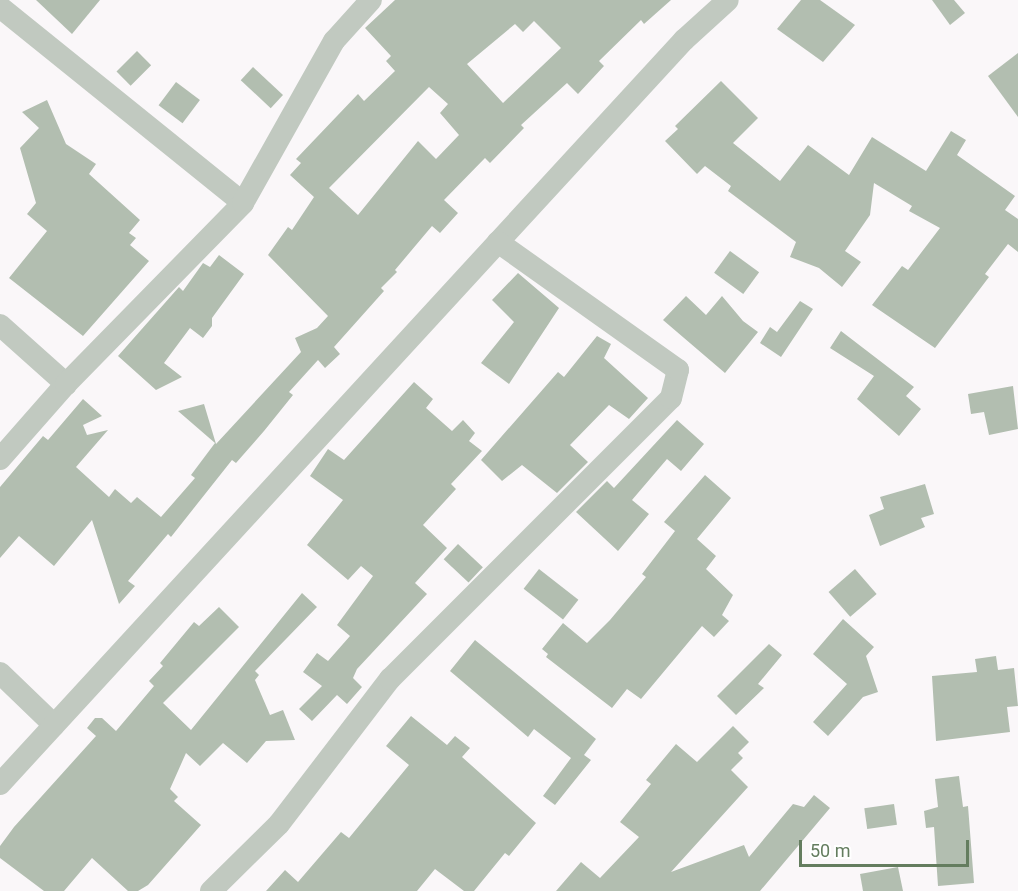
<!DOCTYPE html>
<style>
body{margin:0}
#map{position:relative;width:1018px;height:891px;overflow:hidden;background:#faf7f9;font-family:Roboto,sans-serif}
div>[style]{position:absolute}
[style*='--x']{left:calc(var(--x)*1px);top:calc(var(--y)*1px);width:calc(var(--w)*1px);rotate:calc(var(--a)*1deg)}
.building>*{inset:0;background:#b2beb0;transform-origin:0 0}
.minor>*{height:22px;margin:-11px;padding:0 11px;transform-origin:11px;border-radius:11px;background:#c1c9c0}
span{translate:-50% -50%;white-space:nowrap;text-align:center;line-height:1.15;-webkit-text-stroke:6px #fff;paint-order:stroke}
.scale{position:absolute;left:799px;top:840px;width:170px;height:27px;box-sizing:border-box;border:3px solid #647d5f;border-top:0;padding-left:8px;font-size:18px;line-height:21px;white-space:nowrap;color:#647d5f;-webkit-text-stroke:4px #fff;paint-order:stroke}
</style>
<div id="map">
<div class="building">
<i style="clip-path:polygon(36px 0,100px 0,72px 34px)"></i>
<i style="clip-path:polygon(evenodd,395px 0,671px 0,644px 24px,641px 20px,599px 61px,604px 66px,578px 94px,567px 83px,521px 125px,524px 128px,490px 163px,485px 158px,444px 200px,458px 213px,440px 233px,432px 226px,395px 270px,397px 272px,381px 288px,384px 291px,334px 347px,340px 354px,325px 368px,318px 360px,289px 392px,293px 395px,264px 431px,236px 463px,232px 460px,171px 537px,168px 534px,128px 581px,135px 586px,119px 604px,92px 520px,54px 566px,19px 536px,0 558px,0 487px,43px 436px,48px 440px,83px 399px,102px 416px,83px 425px,87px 435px,108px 430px,76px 467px,109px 497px,115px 489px,131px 503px,137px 497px,161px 517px,195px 478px,191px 475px,215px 443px,178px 411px,204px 404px,216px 444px,301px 352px,295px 338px,317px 328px,328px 316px,268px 255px,288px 227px,292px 230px,314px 197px,290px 175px,301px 163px,296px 159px,358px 94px,364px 101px,395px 71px,386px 61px,391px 56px,365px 28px,395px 0,534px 21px,561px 48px,503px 103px,467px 64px,515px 24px,523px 32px,534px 21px,395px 0,429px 87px,448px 104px,440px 113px,459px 135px,436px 159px,418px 141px,358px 215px,329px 188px,429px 87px)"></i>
<i style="clip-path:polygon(801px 0,820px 0,855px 25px,823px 62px,777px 29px)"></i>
<i style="clip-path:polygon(932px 0,954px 0,965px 13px,950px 25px)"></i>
<i style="left:137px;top:51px;width:20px;height:29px;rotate:45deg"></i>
<i style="clip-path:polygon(1018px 53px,1018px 117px,988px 76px)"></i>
<i style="left:253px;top:67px;width:41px;height:18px;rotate:43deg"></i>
<i style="clip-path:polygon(721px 81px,758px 118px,733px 143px,780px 181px,808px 145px,849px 175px,872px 137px,926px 171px,951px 131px,966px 140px,957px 155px,1015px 196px,1005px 210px,1018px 219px,1018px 252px,1008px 244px,985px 274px,989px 277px,935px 348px,872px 305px,902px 266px,908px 270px,940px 228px,909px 211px,912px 206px,874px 183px,870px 215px,845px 251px,861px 262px,842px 287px,819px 268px,790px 257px,796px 242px,728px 191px,731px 186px,705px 166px,697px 174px,665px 141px,678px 129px,675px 126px)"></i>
<i style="left:176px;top:82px;width:30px;height:29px;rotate:37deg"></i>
<i style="clip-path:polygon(47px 100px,66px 144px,96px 164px,89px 174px,140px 220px,129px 233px,136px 238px,130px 245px,149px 261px,83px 336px,9px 278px,47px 231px,27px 214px,36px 203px,20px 148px,39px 128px,22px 112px)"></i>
<i style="left:730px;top:251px;width:36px;height:27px;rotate:36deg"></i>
<i style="clip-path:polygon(219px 255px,244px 274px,212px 318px,212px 326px,203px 338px,190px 328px,164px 363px,182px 377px,156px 390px,118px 356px,179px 287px,183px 291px,203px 263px,210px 267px)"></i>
<i style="clip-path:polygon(518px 273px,559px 308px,509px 384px,481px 363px,514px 322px,492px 300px)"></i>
<i style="clip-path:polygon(686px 296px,706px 315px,722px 296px,743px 321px,758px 332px,725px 373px,663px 320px)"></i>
<i style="clip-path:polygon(800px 301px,813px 309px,781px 357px,760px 343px,770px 327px,777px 332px)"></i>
<i style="clip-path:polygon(841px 331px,914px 387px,906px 396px,921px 409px,899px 436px,857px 399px,874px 376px,830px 348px)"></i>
<i style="clip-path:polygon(597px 336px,611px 344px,604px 358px,648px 398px,629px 419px,609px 405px,570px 445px,588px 462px,557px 493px,522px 465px,502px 481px,481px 460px,558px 372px,564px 377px)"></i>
<i style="clip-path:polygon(414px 382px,433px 399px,426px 408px,452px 431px,463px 420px,475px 433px,469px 441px,482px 451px,451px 484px,456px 489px,423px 525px,447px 548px,415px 583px,427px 594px,357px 669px,353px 678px,362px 687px,347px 704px,337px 695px,312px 721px,299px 709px,322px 686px,303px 672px,317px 653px,328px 661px,350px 636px,337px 625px,373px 576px,361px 566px,348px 580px,307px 545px,343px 500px,310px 476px,328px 449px,344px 460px)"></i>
<i style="clip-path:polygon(1013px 386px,1018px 429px,989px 435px,984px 412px,971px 414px,968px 394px)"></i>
<i style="clip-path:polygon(677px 420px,704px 444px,681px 471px,667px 459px,632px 500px,649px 514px,618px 551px,576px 512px,607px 481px,614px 488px)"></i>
<i style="clip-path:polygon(705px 475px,731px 498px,697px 539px,716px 556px,706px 569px,733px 595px,722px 615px,729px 621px,714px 637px,702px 626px,641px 699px,627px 689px,612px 708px,546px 657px,548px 654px,542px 649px,563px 623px,587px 643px,610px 620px,646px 577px,642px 574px,675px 531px,664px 522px)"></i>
<i style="clip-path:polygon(925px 484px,934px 514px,921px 518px,925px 527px,880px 546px,869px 515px,884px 509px,880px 497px)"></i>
<i style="left:458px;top:544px;width:34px;height:21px;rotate:43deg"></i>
<i style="left:539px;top:569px;width:50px;height:25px;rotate:38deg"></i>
<i style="left:855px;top:569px;width:33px;height:35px;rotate:49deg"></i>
<i style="clip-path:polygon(302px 593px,317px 607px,255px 671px,259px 675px,255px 680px,270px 715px,283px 710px,295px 740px,266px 741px,247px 763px,223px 743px,200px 766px,186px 753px,170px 789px,178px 797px,174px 801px,201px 825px,148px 885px,138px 891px,128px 891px,92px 858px,64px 891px,44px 891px,0 858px,0 846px,14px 827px,96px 736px,87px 728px,95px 718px,102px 718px,116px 731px,154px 686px,149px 681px,163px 666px,160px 663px,194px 622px,199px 626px,219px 607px,239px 627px,163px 703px,191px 730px)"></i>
<i style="clip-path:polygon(843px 619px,874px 647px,866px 656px,878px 692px,863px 697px,828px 736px,813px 722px,847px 684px,813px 654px)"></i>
<i style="clip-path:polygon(475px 640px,596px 739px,584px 755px,591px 760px,555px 805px,543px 796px,571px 758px,534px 729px,528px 737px,450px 671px)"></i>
<i style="clip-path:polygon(769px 644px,782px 655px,758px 684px,764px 688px,736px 715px,717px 696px)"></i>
<i style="clip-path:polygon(996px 656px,998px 670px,1014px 668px,1018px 706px,1007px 707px,1010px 732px,936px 741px,932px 676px,977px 672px,975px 659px)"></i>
<i style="clip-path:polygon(411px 716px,447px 745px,455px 736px,470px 748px,462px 757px,536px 823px,509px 856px,505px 853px,474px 891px,464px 891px,435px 869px,417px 891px,266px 891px,285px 870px,298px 882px,341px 832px,349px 838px,409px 765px,386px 746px)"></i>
<i style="clip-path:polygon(733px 726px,749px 742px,738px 753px,743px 758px,731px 770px,748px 787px,671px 872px,744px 845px,749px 857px,793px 804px,804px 807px,814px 795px,830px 808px,760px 891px,556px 891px,581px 862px,600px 878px,639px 837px,620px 822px,651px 784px,646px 780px,676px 744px,697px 762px)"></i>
<i style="clip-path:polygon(959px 776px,963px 807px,968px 806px,974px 883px,938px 886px,934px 827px,926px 828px,924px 811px,938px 807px,935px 779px)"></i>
<i style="left:894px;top:804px;width:21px;height:30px;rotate:82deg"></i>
<i style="clip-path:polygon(898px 867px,903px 891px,863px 891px,860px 874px)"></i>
</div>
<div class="minor">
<i style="--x:0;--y:7;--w:312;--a:38.9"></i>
<i style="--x:0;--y:325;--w:89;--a:41.8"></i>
<i style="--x:0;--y:459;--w:100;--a:-48.7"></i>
<i style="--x:66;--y:384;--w:253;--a:-45.6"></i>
<i style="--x:243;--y:203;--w:186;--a:-60.7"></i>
<i style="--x:334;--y:41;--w:55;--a:-47.9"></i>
<i style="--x:0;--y:673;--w:75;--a:43.9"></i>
<i style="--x:0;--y:784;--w:1011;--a:-47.41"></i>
<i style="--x:684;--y:40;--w:59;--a:-42.3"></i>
<i style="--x:211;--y:891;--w:95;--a:-44.6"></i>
<i style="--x:279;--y:824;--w:183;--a:-52.6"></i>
<i style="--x:390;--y:679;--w:397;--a:-45"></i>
<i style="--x:671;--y:398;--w:29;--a:-76"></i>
<i style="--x:678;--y:370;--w:221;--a:-144.6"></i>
</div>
<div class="scale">50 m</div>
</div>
